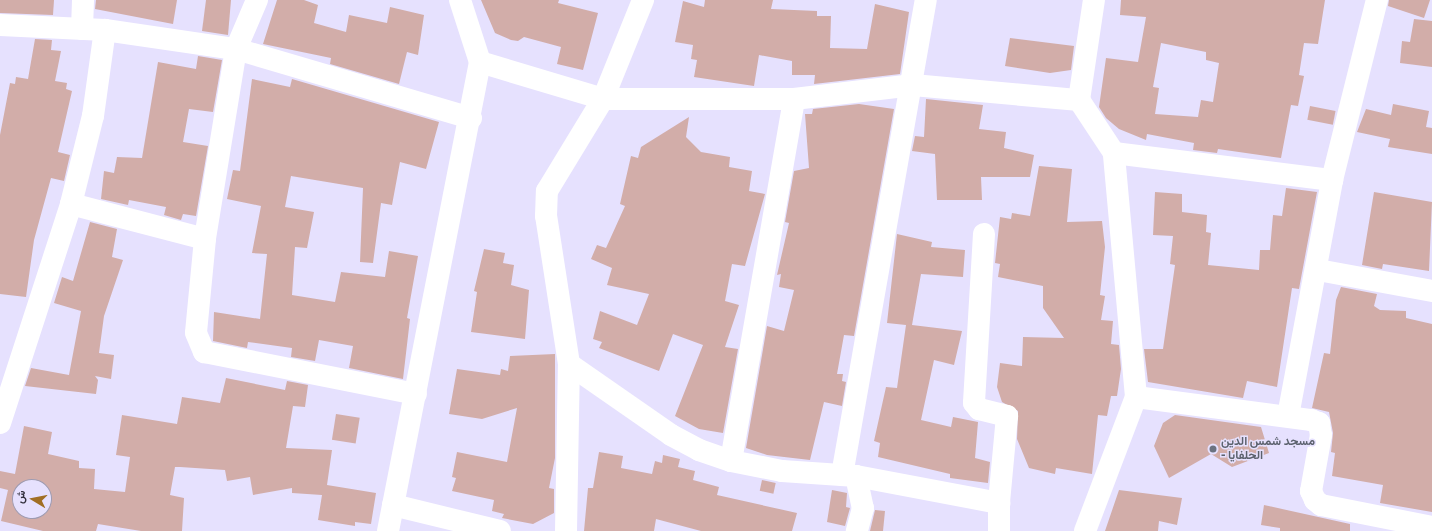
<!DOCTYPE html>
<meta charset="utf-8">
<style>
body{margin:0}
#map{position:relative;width:1432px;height:531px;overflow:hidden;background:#e6e1fe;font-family:"Fira Sans Condensed",Vazirmatn,sans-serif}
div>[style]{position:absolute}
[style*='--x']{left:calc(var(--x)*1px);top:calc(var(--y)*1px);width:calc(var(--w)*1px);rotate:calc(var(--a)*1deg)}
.building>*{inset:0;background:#d2ada9;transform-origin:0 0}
.minor>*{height:22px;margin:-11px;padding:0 11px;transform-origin:11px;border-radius:11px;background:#fff}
.dots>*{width:11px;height:11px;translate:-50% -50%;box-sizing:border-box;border:2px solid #e6e1fe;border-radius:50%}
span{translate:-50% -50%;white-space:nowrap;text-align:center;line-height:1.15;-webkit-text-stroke:3px #e6e1fe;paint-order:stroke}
.worship-label{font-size:12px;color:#5b616d;font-weight:700}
.left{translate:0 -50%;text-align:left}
.north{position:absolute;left:12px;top:479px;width:40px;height:40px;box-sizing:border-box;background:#e6e1fe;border:1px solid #9e9bb1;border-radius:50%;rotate:280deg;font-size:11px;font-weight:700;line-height:16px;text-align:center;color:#33313e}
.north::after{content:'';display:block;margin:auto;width:14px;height:18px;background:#a16f25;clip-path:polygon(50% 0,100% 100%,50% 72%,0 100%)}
</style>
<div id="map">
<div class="building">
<i style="clip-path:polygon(0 0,54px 0,53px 15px,0 13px)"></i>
<i style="clip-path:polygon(96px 0,177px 0,173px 24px,95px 9px)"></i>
<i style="clip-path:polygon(206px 0,231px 0,228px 35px,202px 31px)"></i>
<i style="clip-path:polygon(277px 0,304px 0,318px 5px,314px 23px,346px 32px,349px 15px,387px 23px,390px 7px,424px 15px,418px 55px,407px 52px,399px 84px,330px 64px,331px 58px,263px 44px)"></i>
<i style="clip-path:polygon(481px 0,559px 0,558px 3px,598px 13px,583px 70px,557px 64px,561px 47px,524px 37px,518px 41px,511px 40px,495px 33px)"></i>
<i style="clip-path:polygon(705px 0,773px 0,771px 9px,817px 11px,817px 16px,831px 16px,830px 48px,867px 49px,875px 4px,909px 12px,900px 74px,814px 84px,815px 75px,792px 75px,792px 61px,759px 55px,754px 86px,694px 77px,697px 60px,691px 59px,693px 45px,675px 42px,683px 1px,704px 7px)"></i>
<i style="clip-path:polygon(evenodd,1121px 0,1325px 0,1318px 44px,1304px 43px,1299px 75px,1304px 76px,1298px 106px,1291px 105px,1281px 158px,1218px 149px,1217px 153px,1193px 150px,1194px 143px,1147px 134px,1146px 140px,1119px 129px,1106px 118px,1099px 107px,1106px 58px,1138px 62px,1146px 17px,1120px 15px,1121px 0,1161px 43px,1206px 52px,1206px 60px,1219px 63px,1213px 102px,1201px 100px,1198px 117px,1155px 114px,1159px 88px,1153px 87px,1161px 43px)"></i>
<i style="clip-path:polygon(1389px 0,1430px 0,1424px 18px,1388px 6px)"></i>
<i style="clip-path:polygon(1414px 19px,1432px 21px,1432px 67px,1400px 63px,1402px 41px,1410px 42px)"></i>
<i style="clip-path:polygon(1010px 38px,1074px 46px,1071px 70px,1050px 73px,1005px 66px)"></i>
<i style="clip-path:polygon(35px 39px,52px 40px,51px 50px,61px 51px,55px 81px,67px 83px,66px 89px,72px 91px,58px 152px,70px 155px,64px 181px,51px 178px,34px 240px,26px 297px,0 294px,0 135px,10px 83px,15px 84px,16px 77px,28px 79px)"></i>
<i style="clip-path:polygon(198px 56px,222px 60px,213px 112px,189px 109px,183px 142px,208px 146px,196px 216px,183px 214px,181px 220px,164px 215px,166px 207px,129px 200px,128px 205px,101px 199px,104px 171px,114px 173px,117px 157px,142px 158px,158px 62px,196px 69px)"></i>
<i style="clip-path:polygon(252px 79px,290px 87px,292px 79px,439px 122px,426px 169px,400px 162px,392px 205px,381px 203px,373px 263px,360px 262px,363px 188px,291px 176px,285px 207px,314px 212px,307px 248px,295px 247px,292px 295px,335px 302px,341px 272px,385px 277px,389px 251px,418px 256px,407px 318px,410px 319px,403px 379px,349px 368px,353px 346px,319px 340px,315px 361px,291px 357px,292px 348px,248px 342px,247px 348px,213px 341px,214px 312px,260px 319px,267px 254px,252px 253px,261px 206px,227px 199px,233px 170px,240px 171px)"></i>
<i style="clip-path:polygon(926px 99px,983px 105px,979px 129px,1006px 132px,1004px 148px,1034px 155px,1030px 177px,981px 177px,982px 200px,937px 200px,935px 154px,912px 151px,915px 136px,924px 137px)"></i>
<i style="clip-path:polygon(859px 104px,894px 109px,854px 336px,844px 335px,837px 374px,843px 374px,842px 381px,846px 382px,842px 406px,824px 402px,810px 460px,767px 455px,746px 448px,767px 326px,784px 331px,794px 290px,779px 287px,781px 274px,777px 275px,789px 223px,785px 222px,794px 171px,809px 168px,805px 114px,812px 114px,813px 109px)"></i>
<i style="clip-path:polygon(1393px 104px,1429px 111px,1426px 127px,1432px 128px,1432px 154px,1388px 147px,1390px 139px,1357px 132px,1366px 109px,1391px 115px)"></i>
<i style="left:1310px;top:106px;width:26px;height:14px;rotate:11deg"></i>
<i style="clip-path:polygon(689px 117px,686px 137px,701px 152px,730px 157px,729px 167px,752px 171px,749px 191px,765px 194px,745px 266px,732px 264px,725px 301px,739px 305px,725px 347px,738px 349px,723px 433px,699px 429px,675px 416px,703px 345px,673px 334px,659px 371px,599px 348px,602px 342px,593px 339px,600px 311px,637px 325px,649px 294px,607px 285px,612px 268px,591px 259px,597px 245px,606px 248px,625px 206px,620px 204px,631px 156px,638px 158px,641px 147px)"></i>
<i style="clip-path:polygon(1039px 166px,1072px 169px,1067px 222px,1102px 221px,1105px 247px,1100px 295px,1105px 296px,1101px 320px,1113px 321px,1111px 344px,1119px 345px,1121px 369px,1117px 396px,1111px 396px,1107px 416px,1098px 415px,1092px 474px,1056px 468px,1055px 474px,1029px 468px,1017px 439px,1018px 411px,1002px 402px,997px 387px,1000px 363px,1022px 366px,1023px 337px,1064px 338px,1043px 308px,1043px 286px,998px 277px,1000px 264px,995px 263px,1000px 217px,1011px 219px,1012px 213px,1030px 216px)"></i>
<i style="clip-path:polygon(1286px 188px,1317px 192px,1299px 289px,1292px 288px,1277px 387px,1247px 381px,1243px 398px,1148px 382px,1144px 349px,1163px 349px,1175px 265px,1170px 264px,1173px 236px,1153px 235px,1155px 192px,1182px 194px,1182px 212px,1207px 215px,1206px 232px,1211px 233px,1208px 265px,1259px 270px,1260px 250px,1270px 250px,1273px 215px,1282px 216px)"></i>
<i style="clip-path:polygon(1374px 192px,1432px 202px,1429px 271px,1383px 264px,1382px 269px,1362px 265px)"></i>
<i style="clip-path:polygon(90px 222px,117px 229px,112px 257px,123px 260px,104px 316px,99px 353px,114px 355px,111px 379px,95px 376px,98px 380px,96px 394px,25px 386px,31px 368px,69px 375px,81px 311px,54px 303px,62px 277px,73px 281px)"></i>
<i style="clip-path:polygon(897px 234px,932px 242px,931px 247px,965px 250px,963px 277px,921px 274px,912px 325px,962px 331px,954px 365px,934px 360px,921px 420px,951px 427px,953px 417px,978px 422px,975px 458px,990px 462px,988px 483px,950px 478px,950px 474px,878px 457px,880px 443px,874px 441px,886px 387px,897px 388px,906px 325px,887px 323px)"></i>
<i style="clip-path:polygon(484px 249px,505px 253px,503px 263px,514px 265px,511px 285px,529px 290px,525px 339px,471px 332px,477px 292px,474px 291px)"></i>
<i style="clip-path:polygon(1341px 287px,1377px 294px,1374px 306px,1380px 310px,1406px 311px,1406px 318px,1432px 324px,1432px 512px,1380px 503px,1383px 485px,1332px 476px,1335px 453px,1331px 452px,1333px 433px,1329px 412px,1312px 408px,1324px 353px,1330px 354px,1336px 300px)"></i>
<i style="clip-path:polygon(555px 354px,555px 458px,549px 488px,554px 489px,554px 513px,533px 524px,502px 518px,504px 514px,492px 511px,494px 500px,452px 491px,456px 478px,452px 477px,457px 452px,507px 462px,517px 408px,482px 419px,449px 414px,457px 369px,500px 375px,501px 369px,508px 371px,510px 356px)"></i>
<i style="clip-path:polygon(evenodd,226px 378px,285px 390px,287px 381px,308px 385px,305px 407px,293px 406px,286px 448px,332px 450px,327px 485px,376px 493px,371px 524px,355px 522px,355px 526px,318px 520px,322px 495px,292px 493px,292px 488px,253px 495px,250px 477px,227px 481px,225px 470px,180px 467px,175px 467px,170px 495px,184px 498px,182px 531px,141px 531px,98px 524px,96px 531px,43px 531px,1px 521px,8px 490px,0 488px,0 471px,15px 474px,24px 426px,52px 432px,48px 454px,79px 461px,79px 468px,95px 469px,94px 489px,125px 492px,130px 457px,116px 455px,122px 415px,177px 424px,182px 397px,220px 403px,226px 378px,20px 487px,44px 487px,44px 511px,20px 511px,20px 487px)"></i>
<i style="left:336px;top:414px;width:24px;height:26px;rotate:9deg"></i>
<i style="clip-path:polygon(1175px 415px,1261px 427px,1269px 453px,1232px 467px,1211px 454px,1169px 478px,1154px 446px,1163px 423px)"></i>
<i style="clip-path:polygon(599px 452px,623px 456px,621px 468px,652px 474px,655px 461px,662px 463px,663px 455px,680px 459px,678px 467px,695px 471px,693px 480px,719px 487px,717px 495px,797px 513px,792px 531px,701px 531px,656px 519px,654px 531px,584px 531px,588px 488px,593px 488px)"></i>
<i style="left:762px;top:480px;width:14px;height:11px;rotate:12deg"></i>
<i style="clip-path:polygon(832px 490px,847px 493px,846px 507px,850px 508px,845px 526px,827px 522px)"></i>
<i style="clip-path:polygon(1119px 490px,1182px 498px,1177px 525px,1159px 521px,1158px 531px,1105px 531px)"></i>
<i style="clip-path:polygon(1264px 505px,1350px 524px,1350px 531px,1280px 531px,1280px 528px,1261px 525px)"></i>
<i style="clip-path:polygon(875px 510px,885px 511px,883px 531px,870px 531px)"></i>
</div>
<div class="minor">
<i style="--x:257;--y:0;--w:53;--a:113.2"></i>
<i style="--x:236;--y:49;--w:193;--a:99.3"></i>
<i style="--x:205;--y:239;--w:94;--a:95.5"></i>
<i style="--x:196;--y:333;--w:21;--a:67"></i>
<i style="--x:204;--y:352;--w:216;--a:11.2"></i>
<i style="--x:0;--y:25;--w:105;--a:2.7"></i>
<i style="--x:105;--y:30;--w:132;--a:8.3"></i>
<i style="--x:236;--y:49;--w:245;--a:16.4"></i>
<i style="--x:82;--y:29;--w:29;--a:-88"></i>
<i style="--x:480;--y:62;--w:128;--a:16.7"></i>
<i style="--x:603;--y:99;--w:191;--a:0"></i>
<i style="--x:794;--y:99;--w:120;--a:-6.7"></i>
<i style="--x:913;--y:85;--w:167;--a:5.2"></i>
<i style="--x:1114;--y:153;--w:220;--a:7.1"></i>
<i style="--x:71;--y:204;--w:138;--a:14.6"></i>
<i style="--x:984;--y:234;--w:169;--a:93.4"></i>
<i style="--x:974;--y:403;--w:8;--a:50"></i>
<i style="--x:979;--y:409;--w:29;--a:14"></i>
<i style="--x:1007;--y:416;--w:87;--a:95.3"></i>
<i style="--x:1318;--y:270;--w:116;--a:10.4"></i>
<i style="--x:569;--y:364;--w:124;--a:34.8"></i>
<i style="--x:671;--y:435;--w:32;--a:28"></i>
<i style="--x:699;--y:450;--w:34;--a:19"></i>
<i style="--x:731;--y:461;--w:52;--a:11.1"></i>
<i style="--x:782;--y:471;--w:74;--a:3.9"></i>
<i style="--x:856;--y:476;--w:146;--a:10.7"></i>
<i style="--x:999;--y:503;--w:28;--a:90"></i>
<i style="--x:1136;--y:397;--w:177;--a:7.5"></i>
<i style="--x:1311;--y:420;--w:9;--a:21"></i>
<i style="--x:1319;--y:423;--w:12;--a:81"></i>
<i style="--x:1321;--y:435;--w:57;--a:100.1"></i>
<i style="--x:1311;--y:491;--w:10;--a:66"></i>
<i style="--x:1315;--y:500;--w:8;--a:40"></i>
<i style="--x:1321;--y:505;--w:113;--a:11.2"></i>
<i style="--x:1288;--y:416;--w:240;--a:-79.4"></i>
<i style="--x:1332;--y:180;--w:186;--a:-76"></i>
<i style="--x:0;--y:423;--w:230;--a:-72"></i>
<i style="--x:71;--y:204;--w:91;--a:-76"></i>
<i style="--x:93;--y:116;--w:87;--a:-82.1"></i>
<i style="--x:731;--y:461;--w:367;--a:-80.1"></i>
<i style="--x:842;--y:475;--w:482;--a:-80"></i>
<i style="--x:856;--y:476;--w:33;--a:78"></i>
<i style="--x:863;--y:508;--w:24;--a:105"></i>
<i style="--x:393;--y:505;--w:110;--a:13.7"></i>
<i style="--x:388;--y:531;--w:478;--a:-78.9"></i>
<i style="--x:480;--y:62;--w:65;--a:-107.9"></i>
<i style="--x:566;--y:531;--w:167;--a:-89"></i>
<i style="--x:569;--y:364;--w:150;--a:-98.8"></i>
<i style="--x:546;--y:216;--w:25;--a:-88"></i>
<i style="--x:547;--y:191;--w:108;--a:-58.7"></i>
<i style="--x:603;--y:99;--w:107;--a:-68"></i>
<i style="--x:1085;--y:531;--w:143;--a:-69.2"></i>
<i style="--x:1136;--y:397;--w:245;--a:-95.2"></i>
<i style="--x:1114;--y:153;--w:64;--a:-123.4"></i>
<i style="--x:1079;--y:100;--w:101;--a:-81.5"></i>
</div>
<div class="dots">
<i style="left:1213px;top:449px;background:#6b7280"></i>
</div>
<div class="worship-label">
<span class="left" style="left:1221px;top:449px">مسجد شمس الدين<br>- الحلفايا</span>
</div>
<div class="north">ش</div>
</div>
